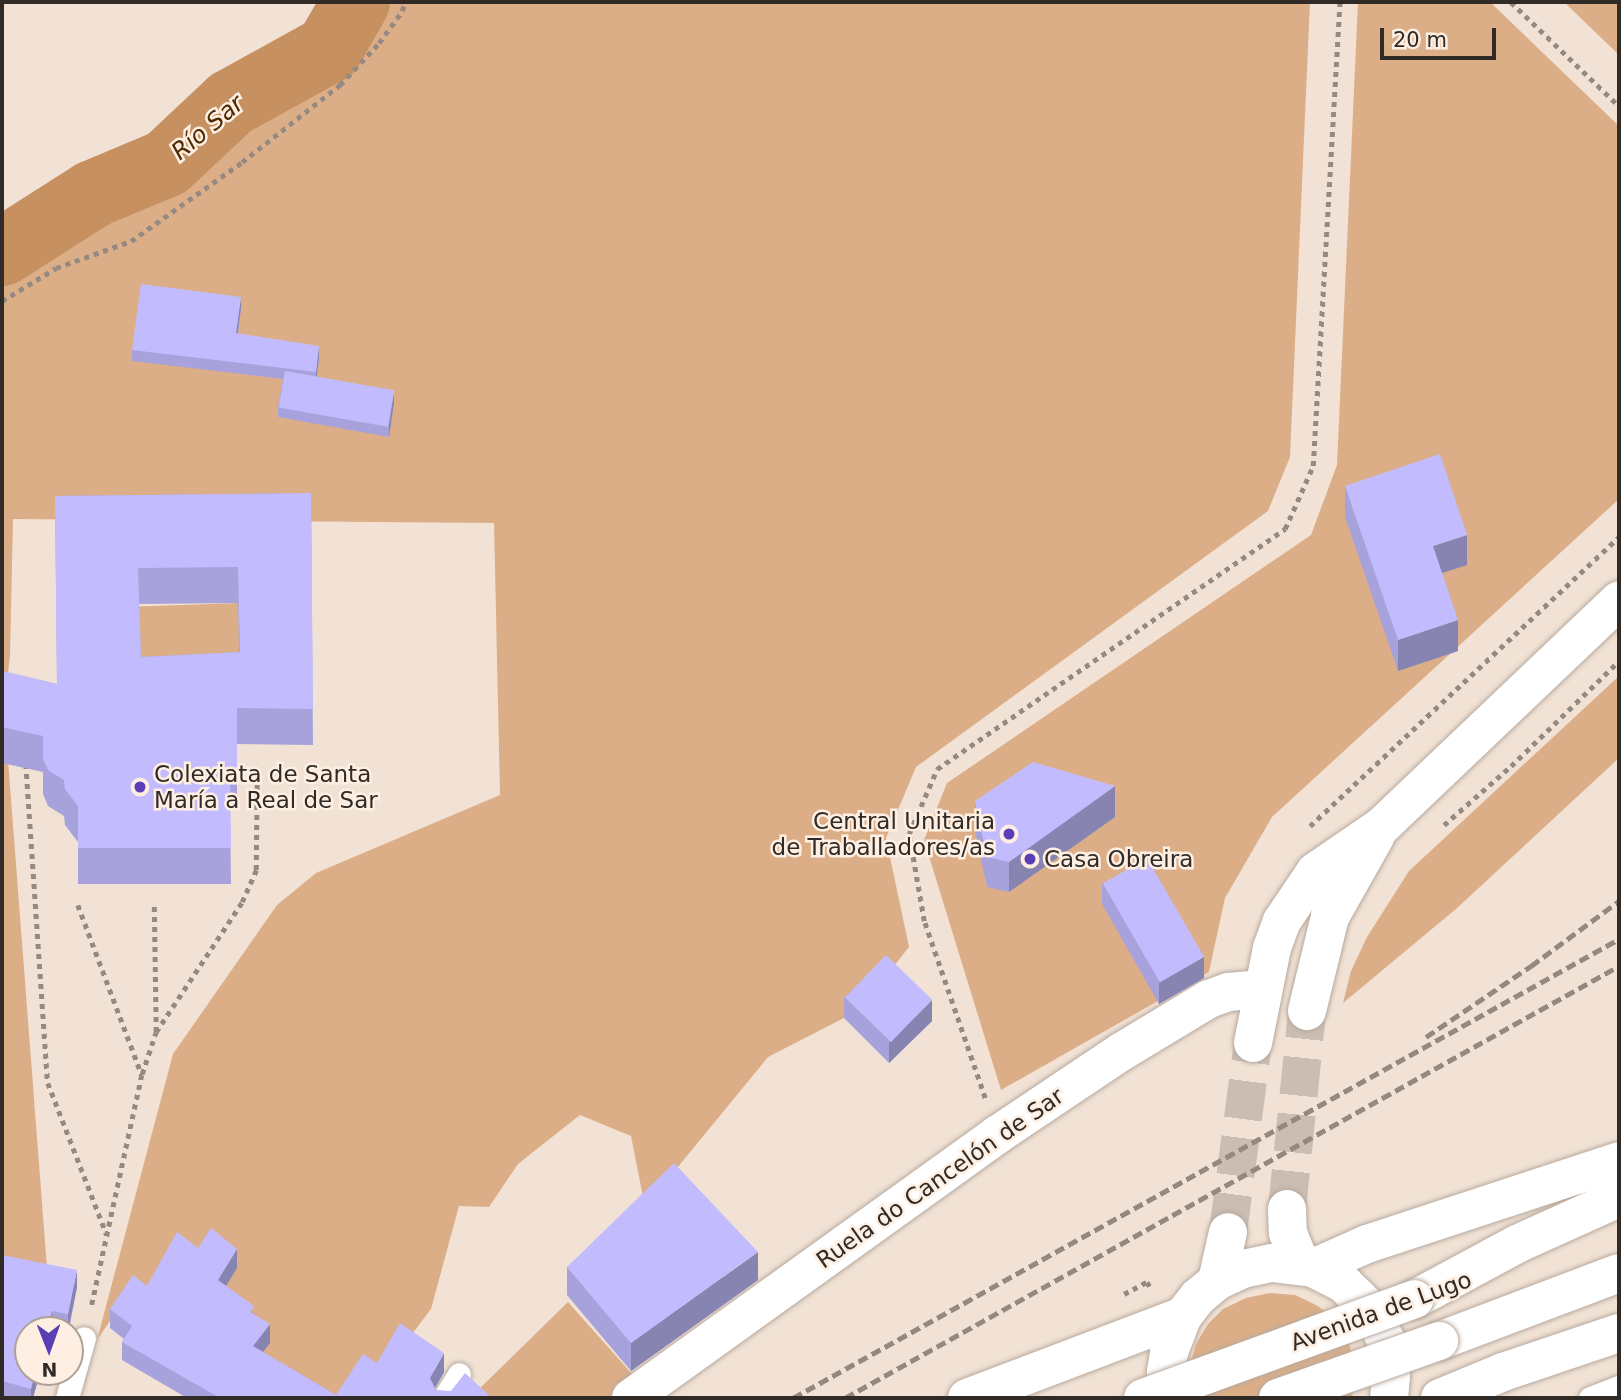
<!DOCTYPE html>
<meta charset="utf-8">
<style>
body{margin:0}
#map{position:relative;width:1621px;height:1400px;overflow:hidden;background:#f1e2d5;font-family:"DejaVu Sans",sans-serif}
div>[style]{position:absolute}
[style*='--x']{left:calc(var(--x)*1px);top:calc(var(--y)*1px);width:calc(var(--w)*1px);rotate:calc(var(--a)*1deg)}
.green>*{inset:0;background:#dcae87;transform-origin:0 0}
.river>*{height:68px;margin:-34px;padding:0 34px;transform-origin:34px;border-radius:34px;background:#c79060}
.secondary-tunnel>*{height:38px;margin-top:-19px;transform-origin:0;background:repeating-linear-gradient(90deg,#cbbdb2 0 38px,transparent 0 57px)}
.path>*{height:4.5px;margin-top:-2.25px;transform-origin:0;background:repeating-linear-gradient(90deg,#958a82 0 5px,transparent 0 10px)}
.roads{filter:drop-shadow(0 0 2px #b8a99e) drop-shadow(0 0 2px #b8a99e)}
.service>*{height:23px;margin:-11.5px;padding:0 11.5px;transform-origin:11.5px;border-radius:11.5px;background:#fff}
.minor>*{height:38px;margin:-19px;padding:0 19px;transform-origin:19px;border-radius:19px;background:#fff}
.secondary>*{height:38px;margin:-19px;padding:0 19px;transform-origin:19px;border-radius:19px;background:#fff}
.trunk>*{height:38px;margin:-19px;padding:0 19px;transform-origin:19px;border-radius:19px;background:#fff}
.rail>*{height:5px;margin-top:-2.5px;transform-origin:0;background:repeating-linear-gradient(90deg,#948980 0 10px,transparent 0 15px)}
.bridges{filter:drop-shadow(0 0 2px #b8a99e) drop-shadow(0 0 2px #b8a99e)}
.trunk-bridge>*{height:38px;margin:-19px;padding:0 19px;transform-origin:19px;border-radius:19px;background:#fff}
.wall>*{inset:0;background:#a7a2db}
.shaded-wall>*{inset:0;background:#8884b2}
.building>*{inset:0;background:#c2bcff;transform-origin:0 0}
.dots>*{width:19px;height:19px;translate:-50% -50%;box-sizing:border-box;border:4px solid #feefe2;border-radius:50%}
span{translate:-50% -50%;white-space:nowrap;text-align:center;line-height:1.15;-webkit-text-stroke:5px #feefe2;paint-order:stroke}
.poi-label{font-size:23px;color:#312b27}
.left{translate:0 -50%;text-align:left}
.right{translate:-100% -50%;text-align:right}
.street-label{font-size:23px;color:#312b27}
.water-label{font-size:24px;color:#4f2a02;font-style:italic}
.frame{position:absolute;inset:0;border:4px solid #312b27;pointer-events:none}
.north{position:absolute;left:14px;top:1316px;width:70px;height:70px;box-sizing:border-box;background:#feefe2;border:2px solid #aca197;border-radius:50%;rotate:179deg;font-size:19px;font-weight:700;line-height:28px;text-align:center;color:#312b27}
.north::after{content:'';display:block;margin:auto;width:24px;height:32px;background:#5a3eb6;clip-path:polygon(50% 0,100% 100%,50% 72%,0 100%)}
.scale{position:absolute;left:1380px;top:28px;width:116px;height:32px;box-sizing:border-box;border:4px solid #312b27;border-top:0;padding-left:9px;font-size:21px;line-height:24px;white-space:nowrap;color:#312b27;-webkit-text-stroke:5px #feefe2;paint-order:stroke}
</style>
<div id="map">
<div class="green">
<i style="clip-path:polygon(371px 2px,1310px 2px,1290px 457px,1268px 511px,916px 767px,886px 838px,909px 947px,886px 976px,844px 1018px,768px 1057px,645px 1207px,631px 1136px,580px 1115px,518px 1164px,489px 1207px,459px 1206px,431px 1309px,406px 1342px,342px 1398px,319px 1398px,135px 1284px,97px 1340px,173px 1054px,277px 905px,316px 873px,500px 795px,494px 523px,13px 519px,10px 656px,4px 708px,48px 1281px,28px 1330px,25px 1398px,2px 1398px,2px 266px,98px 206px,169px 177px,236px 117px,339px 60px)"></i>
<i style="clip-path:polygon(1358px 2px,1490px 2px,1619px 126px,1619px 499px,1272px 817px,1225px 898px,1209px 972px,1001px 1090px,924px 840px,947px 783px,1311px 535px,1337px 465px)"></i>
<i style="clip-path:polygon(1564px 2px,1619px 2px,1619px 55px)"></i>
<i style="left:238px;top:603px;width:106px;height:100px;rotate:88deg"></i>
<i style="clip-path:polygon(1619px 676px,1619px 758px,1456px 909px,1343px 1003px,1351px 971px,1367px 937px,1409px 871px)"></i>
<i style="clip-path:polygon(1270px 1293px,1295px 1295px,1318px 1306px,1337px 1323px,1349px 1344px,1356px 1368px,1352px 1398px,1194px 1398px,1190px 1365px,1196px 1344px,1208px 1324px,1223px 1309px,1246px 1298px)"></i>
<i style="clip-path:polygon(568px 1302px,641px 1384px,621px 1398px,481px 1398px,475px 1393px)"></i>
</div>
<div class="river">
<i style="--x:2;--y:252;--w:108;--a:-32.5"></i>
<i style="--x:93;--y:194;--w:80;--a:-22.7"></i>
<i style="--x:167;--y:163;--w:88;--a:-43.2"></i>
<i style="--x:231;--y:103;--w:112;--a:-28.9"></i>
<i style="--x:329;--y:49;--w:54;--a:-60.1"></i>
</div>
<div class="secondary-tunnel">
<i style="--x:1287;--y:1209;--w:199;--a:-84.2"></i>
<i style="--x:1228;--y:1232;--w:191;--a:-82.5"></i>
</div>
<div class="path">
<i style="--x:1511;--y:2;--w:150;--a:43.9"></i>
<i style="--x:2;--y:301;--w:63;--a:-31.4"></i>
<i style="--x:56;--y:268;--w:80;--a:-19.8"></i>
<i style="--x:131;--y:241;--w:136;--a:-35.4"></i>
<i style="--x:242;--y:162;--w:125;--a:-38.2"></i>
<i style="--x:340;--y:85;--w:57;--a:-47.1"></i>
<i style="--x:379;--y:43;--w:39;--a:-54"></i>
<i style="--x:402;--y:11;--w:9;--a:-72"></i>
<i style="--x:26;--y:764;--w:320;--a:86.1"></i>
<i style="--x:48;--y:1083;--w:163;--a:68.8"></i>
<i style="--x:1444;--y:825;--w:89;--a:-41.4"></i>
<i style="--x:1511;--y:766;--w:151;--a:-44.2"></i>
<i style="--x:1310;--y:826;--w:423;--a:-43.1"></i>
<i style="--x:78;--y:905;--w:182;--a:69.4"></i>
<i style="--x:142;--y:1075;--w:239;--a:102.3"></i>
<i style="--x:156;--y:1032;--w:156;--a:-56.5"></i>
<i style="--x:242;--y:902;--w:35;--a:-66"></i>
<i style="--x:256;--y:870;--w:92;--a:-89.4"></i>
<i style="--x:142;--y:1074;--w:44;--a:-71.6"></i>
<i style="--x:156;--y:1032;--w:130;--a:-90.9"></i>
<i style="--x:985;--y:1098;--w:187;--a:-109"></i>
<i style="--x:924;--y:921;--w:88;--a:-99.8"></i>
<i style="--x:909;--y:834;--w:71;--a:-66.7"></i>
<i style="--x:937;--y:769;--w:423;--a:-34.6"></i>
<i style="--x:1285;--y:529;--w:69;--a:-66"></i>
<i style="--x:1313;--y:466;--w:465;--a:-86.7"></i>
<i style="--x:1124;--y:1294;--w:26;--a:-28"></i>
<i style="--x:1147;--y:1282;--w:7;--a:56"></i>
</div>
<div class="roads">
<div class="service">
<i style="--x:67;--y:1398;--w:62;--a:-74.2"></i>
<i style="--x:444;--y:1398;--w:28;--a:-58"></i>
<i style="--x:1590;--y:1398;--w:31;--a:-21"></i>
</div>
<div class="minor">
<i style="--x:631;--y:1398;--w:451;--a:-35.7"></i>
<i style="--x:997;--y:1135;--w:149;--a:-33.8"></i>
<i style="--x:1121;--y:1052;--w:103;--a:-31.1"></i>
<i style="--x:1209;--y:999;--w:20;--a:-20"></i>
<i style="--x:1228;--y:992;--w:35;--a:-5"></i>
</div>
<div class="secondary">
<i style="--x:1307;--y:1011;--w:97;--a:-76.3"></i>
<i style="--x:1330;--y:917;--w:92;--a:-60.6"></i>
<i style="--x:1253;--y:1043;--w:97;--a:-78.7"></i>
<i style="--x:1272;--y:948;--w:29;--a:-70"></i>
<i style="--x:1282;--y:921;--w:59;--a:-56"></i>
<i style="--x:1315;--y:872;--w:81;--a:-34.5"></i>
<i style="--x:1382;--y:826;--w:327;--a:-43.6"></i>
<i style="--x:1287;--y:1209;--w:24;--a:88"></i>
<i style="--x:1288;--y:1233;--w:35;--a:68"></i>
<i style="--x:1217;--y:1281;--w:50;--a:-77.3"></i>
<i style="--x:1169;--y:1398;--w:26;--a:-97"></i>
<i style="--x:1166;--y:1372;--w:20;--a:-81"></i>
<i style="--x:1169;--y:1352;--w:39;--a:-69"></i>
<i style="--x:1183;--y:1316;--w:24;--a:-52"></i>
<i style="--x:1198;--y:1297;--w:25;--a:-40"></i>
<i style="--x:1217;--y:1281;--w:29;--a:-25"></i>
<i style="--x:1243;--y:1269;--w:30;--a:-12"></i>
<i style="--x:1272;--y:1263;--w:41;--a:7"></i>
<i style="--x:1313;--y:1268;--w:35;--a:27"></i>
<i style="--x:1344;--y:1284;--w:36;--a:44"></i>
<i style="--x:1370;--y:1309;--w:36;--a:63"></i>
<i style="--x:1386;--y:1341;--w:35;--a:82"></i>
<i style="--x:1391;--y:1376;--w:22;--a:95"></i>
</div>
<div class="trunk">
<i style="--x:1313;--y:1268;--w:59;--a:-24"></i>
<i style="--x:1367;--y:1244;--w:265;--a:-18.2"></i>
<i style="--x:1415;--y:1299;--w:116;--a:-28.3"></i>
<i style="--x:1517;--y:1244;--w:112;--a:-24.3"></i>
<i style="--x:1439;--y:1341;--w:192;--a:-20.7"></i>
<i style="--x:967;--y:1398;--w:231;--a:-20.8"></i>
<i style="--x:1440;--y:1398;--w:68;--a:-22.4"></i>
<i style="--x:1503;--y:1372;--w:122;--a:-18.6"></i>
</div>
</div>
<div class="rail">
<i style="--x:1426;--y:1037;--w:127;--a:-34.1"></i>
<i style="--x:1531;--y:966;--w:109;--a:-36.5"></i>
<i style="--x:793;--y:1398;--w:945;--a:-29.06"></i>
<i style="--x:845;--y:1398;--w:886;--a:-29.17"></i>
</div>
<div class="bridges">
<div class="trunk-bridge">
<i style="--x:1143;--y:1398;--w:289;--a:-20"></i>
<i style="--x:1278;--y:1398;--w:171;--a:-19.5"></i>
</div>
</div>
<div class="wall">
<i style="clip-path:polygon(241px 308px,238px 333px,319px 357px,317px 377px,394px 402px,389px 437px,278px 417px,278px 407px,283px 379px,132px 361px,132px 350px)"></i>
<i style="clip-path:polygon(1345px 486px,1467px 565px,1442px 573px,1458px 651px,1398px 671px,1345px 517px)"></i>
<i style="clip-path:polygon(evenodd,311px 493px,313px 745px,237px 744px,237px 809px,230px 809px,231px 884px,78px 884px,78px 842px,65px 825px,64px 816px,48px 806px,43px 794px,43px 772px,2px 763px,2px 671px,57px 684px,55px 496px,311px 493px,238px 603px,239px 652px,141px 657px,139px 604px,238px 603px)"></i>
<i style="clip-path:polygon(975px 801px,1115px 817px,1009px 892px,987px 887px,975px 831px)"></i>
<i style="clip-path:polygon(1102px 883px,1204px 978px,1159px 1004px,1102px 904px)"></i>
<i style="clip-path:polygon(844px 997px,932px 1021px,889px 1063px,844px 1018px)"></i>
<i style="clip-path:polygon(198px 1248px,237px 1268px,226px 1286px,254px 1314px,270px 1343px,263px 1352px,336px 1395px,377px 1363px,444px 1372px,435px 1388px,436px 1390px,492px 1398px,187px 1398px,122px 1360px,122px 1342px,124px 1339px,110px 1328px,110px 1309px,147px 1286px)"></i>
<i style="clip-path:polygon(2px 1255px,77px 1287px,69px 1330px,52px 1328px,52px 1330px,28px 1330px,28px 1372px,40px 1372px,33px 1398px,2px 1398px)"></i>
<i style="clip-path:polygon(567px 1267px,758px 1280px,631px 1371px,567px 1295px)"></i>
</div>
<div class="shaded-wall">
<i style="clip-path:polygon(241px 297px,241px 308px,236px 344px,236px 333px)"></i>
<i style="clip-path:polygon(319px 346px,319px 357px,316px 382px,316px 372px)"></i>
<i style="clip-path:polygon(394px 391px,394px 402px,389px 437px,389px 426px)"></i>
<i style="clip-path:polygon(1467px 535px,1467px 565px,1433px 576px,1433px 546px)"></i>
<i style="clip-path:polygon(1458px 620px,1458px 651px,1398px 671px,1398px 640px)"></i>
<i style="clip-path:polygon(1115px 786px,1115px 817px,1009px 892px,1009px 862px)"></i>
<i style="clip-path:polygon(1204px 957px,1204px 978px,1159px 1004px,1159px 983px)"></i>
<i style="clip-path:polygon(932px 1000px,932px 1021px,889px 1063px,889px 1043px)"></i>
<i style="clip-path:polygon(237px 1249px,237px 1268px,218px 1299px,218px 1280px)"></i>
<i style="clip-path:polygon(758px 1252px,758px 1280px,631px 1371px,631px 1343px)"></i>
<i style="clip-path:polygon(77px 1270px,77px 1287px,68px 1330px,68px 1314px)"></i>
<i style="clip-path:polygon(52px 1311px,52px 1330px,47px 1330px)"></i>
<i style="clip-path:polygon(270px 1324px,270px 1343px,253px 1365px,253px 1346px)"></i>
<i style="clip-path:polygon(444px 1353px,444px 1372px,430px 1397px,430px 1378px)"></i>
<i style="clip-path:polygon(35px 1372px,40px 1372px,33px 1398px,31px 1398px,31px 1389px)"></i>
</div>
<div class="building">
<i style="clip-path:polygon(141px 284px,241px 297px,236px 333px,319px 346px,316px 372px,132px 350px)"></i>
<i style="left:285px;top:371px;width:111px;height:37px;rotate:10deg"></i>
<i style="clip-path:polygon(1440px 454px,1467px 535px,1433px 546px,1458px 620px,1398px 640px,1345px 486px)"></i>
<i style="clip-path:polygon(evenodd,311px 493px,313px 709px,237px 708px,237px 773px,230px 773px,231px 848px,78px 848px,78px 806px,65px 789px,64px 780px,48px 770px,43px 759px,43px 736px,2px 727px,2px 671px,57px 684px,55px 496px,311px 493px,238px 567px,240px 652px,141px 657px,138px 568px,238px 567px)"></i>
<i style="clip-path:polygon(1033px 762px,1115px 786px,1009px 862px,987px 857px,975px 801px)"></i>
<i style="left:1147px;top:858px;width:114px;height:51px;rotate:60deg"></i>
<i style="left:886px;top:955px;width:64px;height:59px;rotate:44deg"></i>
<i style="clip-path:polygon(674px 1163px,758px 1252px,631px 1343px,567px 1267px)"></i>
<i style="clip-path:polygon(211px 1228px,237px 1249px,218px 1280px,254px 1306px,250px 1312px,270px 1324px,253px 1346px,336px 1395px,363px 1354px,377px 1363px,400px 1323px,444px 1353px,430px 1378px,436px 1390px,451px 1391px,465px 1373px,492px 1398px,220px 1398px,122px 1342px,132px 1326px,110px 1309px,133px 1275px,147px 1286px,177px 1232px,198px 1248px)"></i>
<i style="clip-path:polygon(2px 1255px,77px 1270px,68px 1314px,52px 1311px,47px 1330px,28px 1330px,28px 1372px,35px 1372px,31px 1389px,2px 1381px)"></i>
</div>
<div class="dots">
<i style="left:140px;top:787px;background:#5a3eb6"></i>
<i style="left:1009px;top:834px;background:#5a3eb6"></i>
<i style="left:1030px;top:859px;background:#5a3eb6"></i>
</div>
<div class="poi-label">
<span class="left" style="left:154px;top:787px">Colexiata de Santa<br>María a Real de Sar</span>
<span class="right" style="left:995px;top:834px">Central Unitaria<br>de Traballadores/as</span>
<span class="left" style="left:1044px;top:859px">Casa Obreira</span>
</div>
<div class="street-label">
<span style="left:940px;top:1178px;rotate:-35deg">Ruela do Cancelón de Sar</span>
<span style="left:1381px;top:1311px;rotate:-20deg">Avenida de Lugo</span>
</div>
<div class="water-label">
<span style="left:208px;top:128px;rotate:-40deg">Río Sar</span>
</div>
<div class="frame"></div>
<div class="north">N</div>
<div class="scale">20 m</div>
</div>
